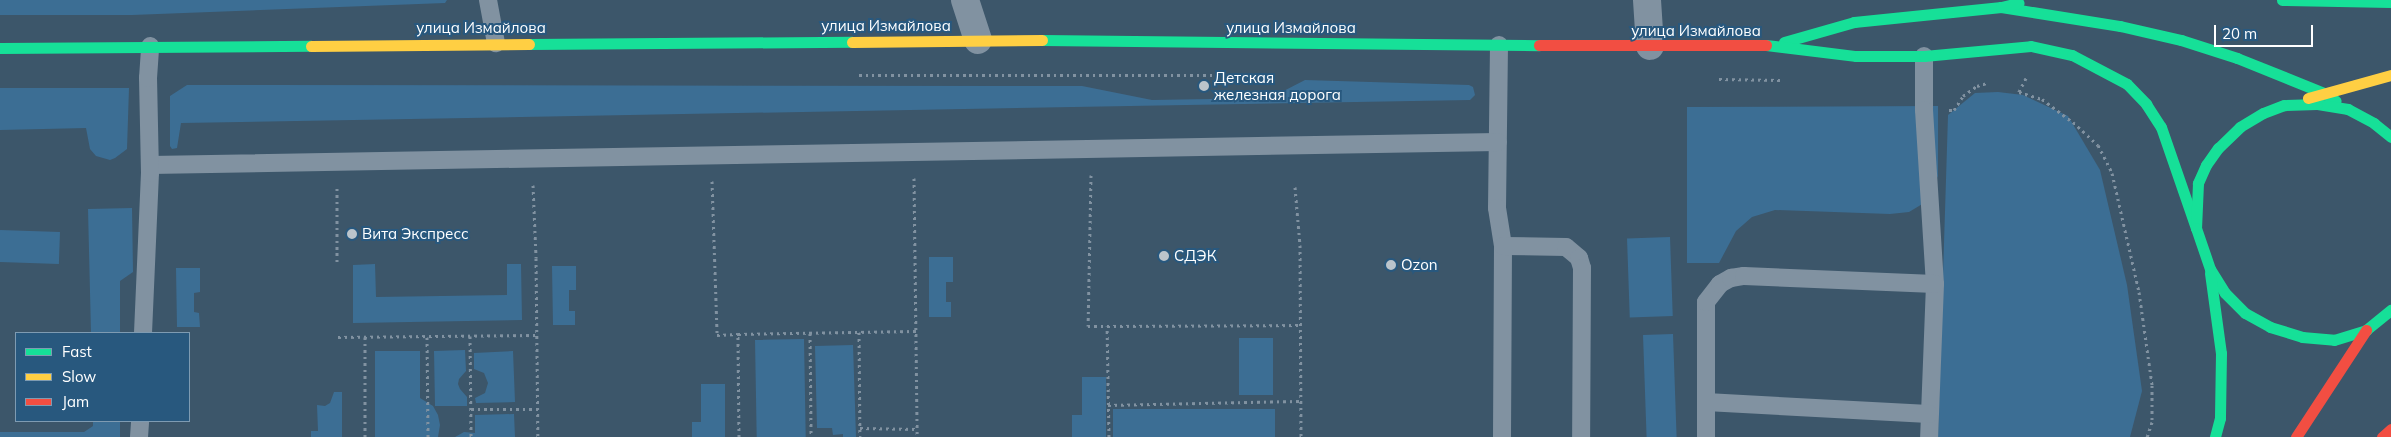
<!DOCTYPE html>
<meta charset="utf-8">
<style>
body{margin:0}
#map{position:relative;width:2391px;height:437px;overflow:hidden;background:#3c566a;font-family:Mulish,sans-serif}
div>[style]{position:absolute}
[style*='--x']{left:calc(var(--x)*1px);top:calc(var(--y)*1px);width:calc(var(--w)*1px);rotate:calc(var(--a)*1deg)}
.green>*{inset:0;background:#3c6e94;transform-origin:0 0}
.path>*{height:3px;margin-top:-1.5px;transform-origin:0;background:repeating-linear-gradient(90deg,#8192a1 0 2.5px,transparent 0 6.5px)}
.lane>*{height:18px;margin:-9px;padding:0 9px;transform-origin:9px;border-radius:9px;background:#8192a1}
.street>*{height:28px;margin:-14px;padding:0 14px;transform-origin:14px;border-radius:14px;background:#8192a1}
.fast>*{height:11px;margin:-5.5px;padding:0 5.5px;transform-origin:5.5px;border-radius:5.5px;background:#16e098}
.slow>*{height:11px;margin:-5.5px;padding:0 5.5px;transform-origin:5.5px;border-radius:5.5px;background:#ffcf43}
.jam>*{height:11px;margin:-5.5px;padding:0 5.5px;transform-origin:5.5px;border-radius:5.5px;background:#f24e42}
.dots>*{width:14px;height:14px;translate:-50% -50%;box-sizing:border-box;border:2px solid #28587e;border-radius:50%}
span{translate:-50% -50%;white-space:nowrap;text-align:center;line-height:1.15;-webkit-text-stroke:4px #28587e;paint-order:stroke}
.street-label{font-size:15px;color:#fff}
.poi-label{font-size:15px;color:#fff}
.left{translate:0 -50%;text-align:left}
.legend{position:absolute;left:15px;top:332px;width:175px;height:90px;box-sizing:border-box;background:#28587e;border:1px solid #7e9bb2;margin:0;padding:6px 9px;list-style:none;font-size:15px;color:#fff}
.legend li{display:flex;align-items:center;gap:10px;height:25px}
.legend b{width:25px;border:1px solid #7e9bb2}
.scale{position:absolute;left:2214px;top:25px;width:99px;height:22px;box-sizing:border-box;border:2px solid #fff;border-top:0;padding-left:6px;font-size:15px;line-height:18px;white-space:nowrap;color:#fff;-webkit-text-stroke:4px #28587e;paint-order:stroke}
</style>
<div id="map">
<div class="green">
<i style="clip-path:polygon(0 0,447px 0,445px 3px,132px 15px,0 15px)"></i>
<i style="clip-path:polygon(1305px 80px,1469px 85px,1473px 87px,1475px 95px,1470px 100px,181px 123px,177px 148px,172px 149px,170px 146px,170px 96px,187px 85px,1082px 86px,1152px 100px,1270px 98px)"></i>
<i style="clip-path:polygon(0 88px,129px 88px,127px 149px,115px 158px,110px 160px,96px 156px,90px 149px,86px 128px,0 130px)"></i>
<i style="clip-path:polygon(1998px 92px,2023px 95px,2068px 116px,2100px 170px,2127px 285px,2142px 391px,2130px 437px,1938px 437px,1948px 115px,1975px 93px)"></i>
<i style="clip-path:polygon(1938px 106px,1938px 176px,1924px 203px,1909px 212px,1890px 214px,1775px 210px,1752px 217px,1736px 231px,1719px 263px,1687px 263px,1687px 107px)"></i>
<i style="clip-path:polygon(132px 208px,133px 272px,120px 281px,120px 333px,91px 333px,88px 209px)"></i>
<i style="left:60px;top:232px;width:32px;height:60px;rotate:92deg"></i>
<i style="left:1670px;top:237px;width:79px;height:43px;rotate:88deg"></i>
<i style="clip-path:polygon(929px 257px,953px 257px,953px 282px,946px 282px,946px 302px,951px 302px,951px 317px,929px 317px)"></i>
<i style="clip-path:polygon(375px 264px,376px 297px,507px 295px,507px 264px,521px 264px,522px 320px,353px 323px,353px 265px)"></i>
<i style="clip-path:polygon(552px 266px,576px 266px,576px 290px,569px 290px,569px 311px,575px 311px,575px 325px,553px 325px)"></i>
<i style="clip-path:polygon(176px 268px,200px 268px,200px 292px,194px 293px,194px 312px,199px 313px,200px 327px,177px 327px)"></i>
<i style="left:1673px;top:334px;width:103px;height:30px;rotate:88deg"></i>
<i style="left:1239px;top:338px;width:34px;height:57px"></i>
<i style="left:804px;top:339px;width:98px;height:49px;rotate:89deg"></i>
<i style="clip-path:polygon(853px 345px,856px 437px,843px 437px,843px 434px,833px 435px,832px 428px,817px 428px,815px 346px)"></i>
<i style="clip-path:polygon(465px 350px,466px 371px,459px 379px,458px 384px,460px 389px,467px 397px,467px 406px,435px 406px,434px 351px)"></i>
<i style="clip-path:polygon(375px 351px,420px 351px,420px 398px,433px 406px,438px 415px,440px 425px,438px 437px,375px 437px)"></i>
<i style="clip-path:polygon(513px 351px,515px 402px,476px 403px,475px 398px,485px 393px,488px 383px,484px 373px,474px 369px,474px 353px)"></i>
<i style="clip-path:polygon(1082px 377px,1106px 377px,1106px 437px,1072px 437px,1072px 415px,1082px 415px)"></i>
<i style="clip-path:polygon(701px 384px,725px 384px,725px 437px,692px 437px,692px 422px,701px 422px)"></i>
<i style="clip-path:polygon(334px 392px,342px 392px,342px 437px,311px 437px,311px 431px,318px 431px,317px 405px,325px 406px,330px 403px)"></i>
<i style="left:1275px;top:409px;width:28px;height:162px;rotate:90deg"></i>
<i style="clip-path:polygon(514px 414px,515px 437px,455px 437px,464px 432px,475px 433px,475px 415px)"></i>
<i style="clip-path:polygon(93px 421px,120px 421px,120px 437px,0 437px,0 432px,84px 432px,93px 426px)"></i>
</div>
<div class="path">
<i style="--x:859;--y:75;--w:391;--a:0"></i>
<i style="--x:2026;--y:78;--w:16;--a:117"></i>
<i style="--x:2019;--y:92;--w:24;--a:17"></i>
<i style="--x:2042;--y:99;--w:39;--a:37"></i>
<i style="--x:2073;--y:122;--w:34;--a:43"></i>
<i style="--x:2098;--y:145;--w:31;--a:63"></i>
<i style="--x:2112;--y:173;--w:122;--a:77.2"></i>
<i style="--x:2139;--y:292;--w:94;--a:82"></i>
<i style="--x:2152;--y:385;--w:37;--a:90"></i>
<i style="--x:2152;--y:422;--w:16;--a:108"></i>
<i style="--x:1719;--y:79;--w:61;--a:0.9"></i>
<i style="--x:1949;--y:110;--w:5;--a:0"></i>
<i style="--x:1954;--y:110;--w:17;--a:-57"></i>
<i style="--x:1963;--y:96;--w:17;--a:-36"></i>
<i style="--x:1977;--y:86;--w:10;--a:-17"></i>
<i style="--x:1091;--y:175;--w:151;--a:91.1"></i>
<i style="--x:1088;--y:326;--w:19;--a:0"></i>
<i style="--x:914;--y:178;--w:259;--a:89.3"></i>
<i style="--x:712;--y:181;--w:154;--a:88.1"></i>
<i style="--x:717;--y:335;--w:21;--a:-3"></i>
<i style="--x:533;--y:185;--w:73;--a:87.6"></i>
<i style="--x:536;--y:258;--w:179;--a:89.4"></i>
<i style="--x:1295;--y:187;--w:58;--a:85.1"></i>
<i style="--x:1300;--y:245;--w:192;--a:89.7"></i>
<i style="--x:337;--y:188;--w:74;--a:90"></i>
<i style="--x:859;--y:332;--w:105;--a:89.5"></i>
<i style="--x:810;--y:333;--w:104;--a:89.4"></i>
<i style="--x:470;--y:336;--w:101;--a:89.4"></i>
<i style="--x:338;--y:337;--w:199;--a:-0.6"></i>
<i style="--x:365;--y:337;--w:100;--a:90"></i>
<i style="--x:427;--y:337;--w:100;--a:89.4"></i>
<i style="--x:1108;--y:405;--w:193;--a:-1.2"></i>
<i style="--x:471;--y:409;--w:67;--a:0"></i>
<i style="--x:860;--y:428;--w:57;--a:1"></i>
<i style="--x:739;--y:437;--w:103;--a:-90.6"></i>
<i style="--x:738;--y:334;--w:178;--a:-1"></i>
<i style="--x:1109;--y:437;--w:111;--a:-91"></i>
<i style="--x:1107;--y:326;--w:193;--a:-0.3"></i>
</div>
<div class="lane">
<i style="--x:488;--y:0;--w:44;--a:79.5"></i>
<i style="--x:1499;--y:45;--w:163;--a:90.7"></i>
<i style="--x:1497;--y:208;--w:38;--a:81"></i>
<i style="--x:1503;--y:246;--w:191;--a:90.3"></i>
<i style="--x:1924;--y:56;--w:54;--a:90"></i>
<i style="--x:1924;--y:110;--w:174;--a:86.4"></i>
<i style="--x:1935;--y:284;--w:153;--a:92.2"></i>
<i style="--x:150;--y:165;--w:1348;--a:-0.98"></i>
<i style="--x:1503;--y:246;--w:63;--a:0.9"></i>
<i style="--x:1566;--y:247;--w:17;--a:40"></i>
<i style="--x:1579;--y:258;--w:10;--a:73"></i>
<i style="--x:1582;--y:268;--w:169;--a:90.3"></i>
<i style="--x:143;--y:333;--w:160;--a:-87.5"></i>
<i style="--x:150;--y:173;--w:95;--a:-91.2"></i>
<i style="--x:148;--y:78;--w:32;--a:-86"></i>
<i style="--x:1706;--y:402;--w:223;--a:3.1"></i>
<i style="--x:139;--y:437;--w:16;--a:-86"></i>
<i style="--x:1706;--y:437;--w:135;--a:-90"></i>
<i style="--x:1706;--y:302;--w:23;--a:-52"></i>
<i style="--x:1720;--y:284;--w:13;--a:-29"></i>
<i style="--x:1731;--y:278;--w:13;--a:-9"></i>
<i style="--x:1744;--y:276;--w:191;--a:2.4"></i>
</div>
<div class="street">
<i style="--x:965;--y:0;--w:42;--a:72"></i>
<i style="--x:1647;--y:0;--w:46;--a:86.3"></i>
</div>
<div class="fast">
<i style="--x:2282;--y:0;--w:109;--a:1.1"></i>
<i style="--x:2001;--y:7;--w:121;--a:9.1"></i>
<i style="--x:2120;--y:26;--w:63;--a:12.9"></i>
<i style="--x:2181;--y:40;--w:59;--a:17.8"></i>
<i style="--x:2237;--y:58;--w:94;--a:21.9"></i>
<i style="--x:2324;--y:93;--w:14;--a:34"></i>
<i style="--x:1042;--y:40;--w:497;--a:0.6"></i>
<i style="--x:1784;--y:42;--w:73;--a:-15.9"></i>
<i style="--x:1854;--y:22;--w:148;--a:-5.8"></i>
<i style="--x:2001;--y:7;--w:18;--a:-13"></i>
<i style="--x:529;--y:44;--w:323;--a:-0.4"></i>
<i style="--x:1766;--y:45;--w:91;--a:7"></i>
<i style="--x:1856;--y:56;--w:68;--a:0"></i>
<i style="--x:1924;--y:56;--w:107;--a:-5.3"></i>
<i style="--x:2031;--y:46;--w:42;--a:12.4"></i>
<i style="--x:2072;--y:55;--w:62;--a:27.8"></i>
<i style="--x:2127;--y:84;--w:28;--a:46"></i>
<i style="--x:2146;--y:104;--w:27;--a:57"></i>
<i style="--x:2161;--y:127;--w:107;--a:70.9"></i>
<i style="--x:0;--y:48;--w:311;--a:-0.4"></i>
<i style="--x:2391;--y:137;--w:22;--a:-141"></i>
<i style="--x:2374;--y:123;--w:30;--a:-152"></i>
<i style="--x:2348;--y:109;--w:31;--a:-171"></i>
<i style="--x:2317;--y:104;--w:33;--a:178"></i>
<i style="--x:2284;--y:105;--w:22;--a:159"></i>
<i style="--x:2263;--y:113;--w:27;--a:149"></i>
<i style="--x:2240;--y:127;--w:30;--a:136"></i>
<i style="--x:2218;--y:148;--w:21;--a:125"></i>
<i style="--x:2206;--y:165;--w:20;--a:114"></i>
<i style="--x:2198;--y:183;--w:45;--a:92.5"></i>
<i style="--x:2196;--y:228;--w:43;--a:71.1"></i>
<i style="--x:2210;--y:269;--w:28;--a:58"></i>
<i style="--x:2225;--y:293;--w:28;--a:45"></i>
<i style="--x:2245;--y:313;--w:29;--a:29"></i>
<i style="--x:2270;--y:327;--w:34;--a:17"></i>
<i style="--x:2302;--y:337;--w:32;--a:5"></i>
<i style="--x:2334;--y:340;--w:34;--a:-17"></i>
<i style="--x:2366;--y:330;--w:32;--a:-39"></i>
<i style="--x:2210;--y:273;--w:81;--a:82.2"></i>
<i style="--x:2221;--y:353;--w:65;--a:90.9"></i>
<i style="--x:2220;--y:418;--w:20;--a:105"></i>
</div>
<div class="slow">
<i style="--x:852;--y:42;--w:190;--a:-0.6"></i>
<i style="--x:311;--y:46;--w:218;--a:-0.5"></i>
<i style="--x:2308;--y:98;--w:86;--a:-15.5"></i>
</div>
<div class="jam">
<i style="--x:1539;--y:45;--w:227;--a:0"></i>
<i style="--x:2296;--y:437;--w:128;--a:-56.8"></i>
<i style="--x:2382;--y:437;--w:12;--a:-42"></i>
</div>
<div class="dots">
<i style="left:1204px;top:86px;background:#bbc4cb"></i>
<i style="left:352px;top:234px;background:#bbc4cb"></i>
<i style="left:1164px;top:256px;background:#bbc4cb"></i>
<i style="left:1391px;top:265px;background:#bbc4cb"></i>
</div>
<div class="street-label">
<span style="left:886px;top:26px">улица Измайлова</span>
<span style="left:481px;top:28px">улица Измайлова</span>
<span style="left:1291px;top:28px">улица Измайлова</span>
<span style="left:1696px;top:31px">улица Измайлова</span>
</div>
<div class="poi-label">
<span class="left" style="left:1214px;top:86px">Детская<br>железная дорога</span>
<span class="left" style="left:362px;top:234px">Вита Экспресс</span>
<span class="left" style="left:1174px;top:256px">СДЭК</span>
<span class="left" style="left:1401px;top:265px">Ozon</span>
</div>
<ul class="legend">
<li><b style="height:6px;background:#16e098"></b>Fast</li>
<li><b style="height:6px;background:#ffcf43"></b>Slow</li>
<li><b style="height:6px;background:#f24e42"></b>Jam</li>
</ul>
<div class="scale">20 m</div>
</div>
